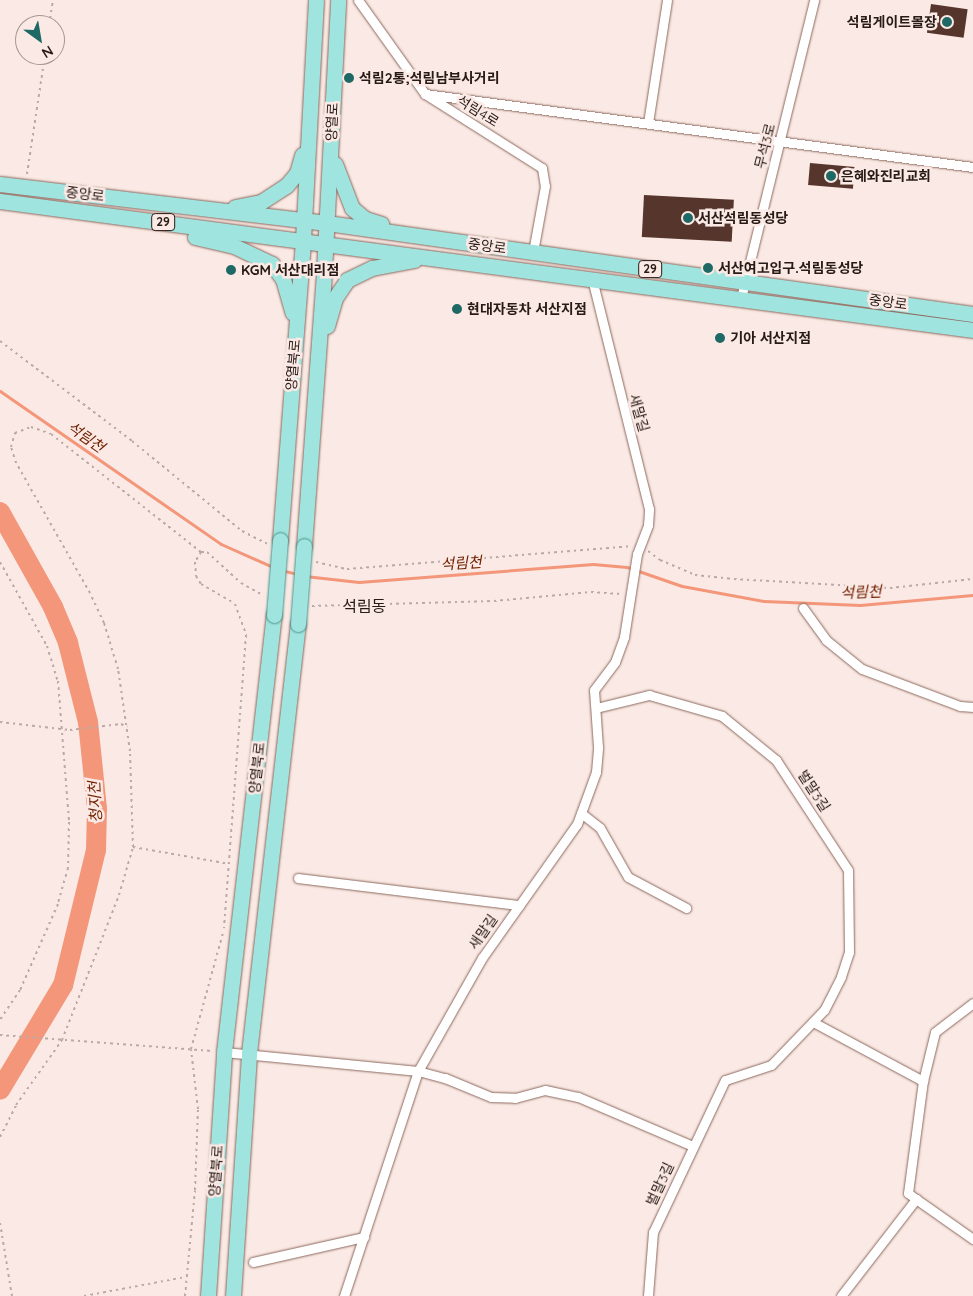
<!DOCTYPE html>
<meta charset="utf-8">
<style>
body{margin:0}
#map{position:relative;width:973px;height:1296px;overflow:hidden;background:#fae9e4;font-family:Quicksand,"Noto Sans KR",sans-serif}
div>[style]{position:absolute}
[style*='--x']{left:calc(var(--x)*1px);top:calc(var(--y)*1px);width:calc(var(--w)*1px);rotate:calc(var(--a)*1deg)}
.stream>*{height:3px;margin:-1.5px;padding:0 1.5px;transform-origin:1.5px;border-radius:1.5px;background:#f49679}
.river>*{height:20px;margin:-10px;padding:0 10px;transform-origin:10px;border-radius:10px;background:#f49679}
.building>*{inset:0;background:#56362c;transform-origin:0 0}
.path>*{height:2px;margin-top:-1px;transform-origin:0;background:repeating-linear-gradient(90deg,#baaaa5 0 2.5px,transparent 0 6.5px)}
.roads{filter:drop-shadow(0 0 1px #8c685d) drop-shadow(0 0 1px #8c685d)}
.street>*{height:9px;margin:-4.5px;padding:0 4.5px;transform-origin:4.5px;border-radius:4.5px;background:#fff}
.primary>*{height:15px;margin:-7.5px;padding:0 7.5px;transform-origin:7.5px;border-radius:7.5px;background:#a0e4df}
.bridges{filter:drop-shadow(0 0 1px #4d928b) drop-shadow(0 0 1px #4d928b)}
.primary-bridge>*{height:15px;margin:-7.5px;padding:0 7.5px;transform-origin:7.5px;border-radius:7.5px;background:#a0e4df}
.dots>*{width:14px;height:14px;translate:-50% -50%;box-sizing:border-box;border:2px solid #fae9e4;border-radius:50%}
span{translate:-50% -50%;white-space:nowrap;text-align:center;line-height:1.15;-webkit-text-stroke:5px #fae9e4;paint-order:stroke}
.shield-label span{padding:1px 4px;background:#fae9e4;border:1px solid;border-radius:4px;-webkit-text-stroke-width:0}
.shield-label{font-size:12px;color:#281a15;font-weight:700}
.poi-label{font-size:14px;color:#281a15;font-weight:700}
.right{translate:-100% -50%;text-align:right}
.left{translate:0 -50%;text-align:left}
.street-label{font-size:14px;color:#281a15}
.water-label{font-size:15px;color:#722101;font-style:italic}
.quarter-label{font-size:16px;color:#281a15}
.north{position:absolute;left:15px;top:15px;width:50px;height:50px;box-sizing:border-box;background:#fae9e4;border:1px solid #a69691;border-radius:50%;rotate:148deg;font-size:14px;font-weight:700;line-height:20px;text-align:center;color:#281a15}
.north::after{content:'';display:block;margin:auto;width:18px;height:22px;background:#1e6965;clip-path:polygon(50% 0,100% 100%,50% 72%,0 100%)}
</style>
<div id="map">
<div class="stream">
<i style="--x:0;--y:391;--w:269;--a:34.7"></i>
<i style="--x:221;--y:544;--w:57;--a:23.9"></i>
<i style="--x:0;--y:528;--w:7;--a:-16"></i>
<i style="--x:281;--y:570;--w:16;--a:14"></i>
<i style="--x:305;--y:576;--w:54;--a:6.3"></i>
<i style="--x:359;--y:582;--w:235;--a:-4.4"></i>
<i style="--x:593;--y:564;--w:34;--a:5"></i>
<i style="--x:627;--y:567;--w:58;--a:19.1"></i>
<i style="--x:682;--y:586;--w:83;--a:10.4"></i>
<i style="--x:764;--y:601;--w:96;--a:2.4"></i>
<i style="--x:860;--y:605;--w:113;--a:-5.1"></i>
</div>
<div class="river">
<i style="--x:0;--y:512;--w:109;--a:60.8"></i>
<i style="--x:53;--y:607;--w:39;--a:67"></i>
<i style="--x:68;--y:643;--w:81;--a:75.8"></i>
<i style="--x:88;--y:722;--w:87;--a:84.1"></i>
<i style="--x:97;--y:809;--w:41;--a:91.4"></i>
<i style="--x:96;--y:850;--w:139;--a:103.7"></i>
<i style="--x:63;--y:985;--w:122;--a:121"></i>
</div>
<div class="building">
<i style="left:931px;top:4px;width:37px;height:29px;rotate:8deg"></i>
<i style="left:810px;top:163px;width:45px;height:22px;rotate:5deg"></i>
<i style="left:644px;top:195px;width:90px;height:42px;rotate:3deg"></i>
</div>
<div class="path">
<i style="--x:49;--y:25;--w:25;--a:-81"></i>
<i style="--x:27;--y:174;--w:120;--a:-81.4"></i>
<i style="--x:0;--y:341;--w:166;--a:37.1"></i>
<i style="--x:132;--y:441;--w:142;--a:39.3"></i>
<i style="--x:242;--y:531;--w:28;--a:27"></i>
<i style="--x:648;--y:551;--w:15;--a:37"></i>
<i style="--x:660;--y:560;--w:38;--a:23"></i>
<i style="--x:695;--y:575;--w:39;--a:6"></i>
<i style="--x:734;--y:579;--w:156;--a:3.3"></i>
<i style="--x:890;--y:588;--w:83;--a:-6.2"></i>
<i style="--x:201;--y:552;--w:12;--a:121"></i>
<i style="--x:195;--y:562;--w:14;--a:86"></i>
<i style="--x:196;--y:576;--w:9;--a:58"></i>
<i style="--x:201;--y:584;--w:39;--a:30"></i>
<i style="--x:235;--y:604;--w:33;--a:70"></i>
<i style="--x:246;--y:635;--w:294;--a:94.3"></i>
<i style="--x:0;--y:562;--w:96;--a:60.8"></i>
<i style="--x:47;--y:646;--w:37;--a:73"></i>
<i style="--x:58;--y:681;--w:141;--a:85.5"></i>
<i style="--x:69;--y:822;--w:46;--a:91.2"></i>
<i style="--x:68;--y:868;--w:37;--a:106"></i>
<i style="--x:58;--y:904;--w:94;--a:113.8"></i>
<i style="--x:20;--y:990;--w:36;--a:124"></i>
<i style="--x:316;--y:562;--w:32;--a:13"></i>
<i style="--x:347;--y:569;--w:284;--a:-4.6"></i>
<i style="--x:312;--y:606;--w:182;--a:-1.6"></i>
<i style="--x:494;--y:601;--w:97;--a:-5.3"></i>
<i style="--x:591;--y:592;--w:30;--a:4"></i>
<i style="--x:0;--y:722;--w:70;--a:6.5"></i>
<i style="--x:70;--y:730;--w:51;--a:-6.7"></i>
<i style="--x:121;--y:724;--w:7;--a:27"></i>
<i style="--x:133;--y:847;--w:97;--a:10"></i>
<i style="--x:0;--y:1035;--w:213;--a:4.3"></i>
<i style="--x:0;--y:1137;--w:36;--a:-63"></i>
<i style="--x:16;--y:1105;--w:80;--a:-54.7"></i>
<i style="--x:62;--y:1040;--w:156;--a:-68.5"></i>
<i style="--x:119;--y:895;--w:50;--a:-73.7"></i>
<i style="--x:133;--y:847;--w:96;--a:-91.8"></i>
<i style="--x:130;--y:751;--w:83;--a:-98.3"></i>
<i style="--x:118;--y:669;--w:48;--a:-106.9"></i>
<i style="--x:104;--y:623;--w:33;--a:-115"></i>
<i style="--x:90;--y:593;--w:150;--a:-119.6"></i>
<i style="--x:16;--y:463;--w:17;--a:-107"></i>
<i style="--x:11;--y:447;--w:15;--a:-74"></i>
<i style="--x:15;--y:433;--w:17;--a:-21"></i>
<i style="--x:31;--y:427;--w:21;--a:19"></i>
<i style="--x:51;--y:434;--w:191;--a:38.2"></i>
<i style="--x:201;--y:552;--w:6;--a:0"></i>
<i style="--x:207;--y:552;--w:46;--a:42.4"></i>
<i style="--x:241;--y:583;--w:26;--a:29"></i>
<i style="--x:0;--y:1223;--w:74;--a:80.7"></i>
<i style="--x:84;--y:1296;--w:104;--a:-10.6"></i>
<i style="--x:185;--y:1296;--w:106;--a:-84.6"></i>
<i style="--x:195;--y:1190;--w:81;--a:-87.9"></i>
<i style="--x:198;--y:1109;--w:60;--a:-96.7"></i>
<i style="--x:191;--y:1049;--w:120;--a:-74.6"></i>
</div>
<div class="roads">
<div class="street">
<i style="--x:358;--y:0;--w:115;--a:54.5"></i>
<i style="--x:425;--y:94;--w:138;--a:32.3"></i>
<i style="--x:542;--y:168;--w:18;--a:81"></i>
<i style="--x:545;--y:186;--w:67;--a:100.3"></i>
<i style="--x:425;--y:94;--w:553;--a:7.59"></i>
<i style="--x:648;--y:123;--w:124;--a:-81.2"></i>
<i style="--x:741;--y:298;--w:307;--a:-76.2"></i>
<i style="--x:803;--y:608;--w:39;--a:54"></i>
<i style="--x:826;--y:640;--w:46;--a:38.9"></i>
<i style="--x:862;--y:669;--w:105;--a:20.7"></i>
<i style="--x:960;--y:706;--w:13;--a:4"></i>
<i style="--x:596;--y:708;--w:55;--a:-13.8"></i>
<i style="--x:649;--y:695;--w:76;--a:16"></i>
<i style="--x:722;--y:716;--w:70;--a:39.2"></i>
<i style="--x:776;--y:760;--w:131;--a:56.8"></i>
<i style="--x:848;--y:870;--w:82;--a:89.3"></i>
<i style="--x:849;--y:952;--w:26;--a:108"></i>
<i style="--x:841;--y:977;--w:37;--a:117"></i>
<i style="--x:824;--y:1010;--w:76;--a:133.9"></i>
<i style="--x:771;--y:1065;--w:48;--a:161.9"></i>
<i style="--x:725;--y:1080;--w:168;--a:115.3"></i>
<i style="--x:653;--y:1232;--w:64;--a:94.5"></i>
<i style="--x:581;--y:813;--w:24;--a:38"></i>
<i style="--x:600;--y:828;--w:56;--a:60.3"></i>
<i style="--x:628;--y:877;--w:66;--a:28.1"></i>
<i style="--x:298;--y:878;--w:223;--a:7"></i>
<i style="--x:813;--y:1022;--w:125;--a:28.2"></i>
<i style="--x:224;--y:1052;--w:195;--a:5.6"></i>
<i style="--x:418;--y:1071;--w:28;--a:15"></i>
<i style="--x:445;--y:1078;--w:50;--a:22.4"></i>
<i style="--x:491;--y:1097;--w:24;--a:2"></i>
<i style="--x:515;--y:1098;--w:31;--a:-15"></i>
<i style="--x:545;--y:1090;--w:34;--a:12"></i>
<i style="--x:578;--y:1097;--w:125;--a:23.1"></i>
<i style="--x:916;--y:1199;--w:70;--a:35.1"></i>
<i style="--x:253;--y:1262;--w:114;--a:-12.7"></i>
<i style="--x:344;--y:1296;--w:237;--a:-71.8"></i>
<i style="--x:418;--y:1071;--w:130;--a:-60.5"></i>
<i style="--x:482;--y:958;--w:164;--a:-54.7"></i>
<i style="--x:577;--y:824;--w:55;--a:-69.9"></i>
<i style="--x:596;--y:772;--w:25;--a:-85"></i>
<i style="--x:598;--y:747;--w:57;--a:-94"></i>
<i style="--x:594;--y:690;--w:35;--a:-53"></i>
<i style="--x:615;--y:662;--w:27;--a:-70"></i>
<i style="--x:624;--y:637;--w:84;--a:-81.1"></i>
<i style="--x:637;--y:554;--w:31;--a:-69"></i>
<i style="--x:648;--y:525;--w:16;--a:-86"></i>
<i style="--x:649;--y:509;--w:238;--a:-103.9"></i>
<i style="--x:841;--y:1296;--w:123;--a:-52.3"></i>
<i style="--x:916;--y:1199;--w:10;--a:-143"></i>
<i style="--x:908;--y:1193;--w:113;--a:-82.4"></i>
<i style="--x:923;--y:1081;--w:50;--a:-76.2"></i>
<i style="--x:935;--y:1032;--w:48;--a:-37.3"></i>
</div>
<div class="primary">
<i style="--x:335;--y:164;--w:47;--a:68.9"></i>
<i style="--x:352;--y:208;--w:17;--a:40"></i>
<i style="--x:365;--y:219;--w:17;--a:17"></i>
<i style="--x:0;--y:184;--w:329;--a:6.8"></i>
<i style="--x:327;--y:223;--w:652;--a:8.02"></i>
<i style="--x:0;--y:201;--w:982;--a:7.55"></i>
<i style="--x:235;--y:207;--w:26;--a:-11"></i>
<i style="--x:261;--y:202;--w:30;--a:-33"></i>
<i style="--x:286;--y:186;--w:17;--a:-50"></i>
<i style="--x:297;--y:173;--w:19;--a:-74"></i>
<i style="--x:195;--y:237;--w:40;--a:13"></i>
<i style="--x:234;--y:246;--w:42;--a:25.3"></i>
<i style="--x:272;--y:264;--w:19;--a:54"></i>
<i style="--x:283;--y:279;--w:35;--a:74"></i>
<i style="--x:327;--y:326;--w:29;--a:-74"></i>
<i style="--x:335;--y:298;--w:22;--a:-56"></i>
<i style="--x:347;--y:280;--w:28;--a:-26"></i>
<i style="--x:372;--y:268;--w:43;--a:-10.8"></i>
<i style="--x:280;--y:540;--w:301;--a:-85.6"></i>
<i style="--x:303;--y:240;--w:240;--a:-86.9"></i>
<i style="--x:304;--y:546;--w:276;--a:-85.8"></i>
<i style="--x:324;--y:271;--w:271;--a:-87"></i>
<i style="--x:208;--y:1296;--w:245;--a:-86.2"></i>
<i style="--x:224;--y:1052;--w:440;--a:-83.5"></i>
<i style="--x:233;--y:1296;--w:244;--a:-86.2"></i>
<i style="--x:249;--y:1053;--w:432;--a:-83.5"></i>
</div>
</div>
<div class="bridges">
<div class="primary-bridge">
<i style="--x:274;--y:615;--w:75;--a:-85.4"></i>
<i style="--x:298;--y:624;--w:78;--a:-85.6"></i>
</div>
</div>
<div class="dots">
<i style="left:947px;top:22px;background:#1e6965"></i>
<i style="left:349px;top:78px;background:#1e6965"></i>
<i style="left:831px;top:176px;background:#1e6965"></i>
<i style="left:688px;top:218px;background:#1e6965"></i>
<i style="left:708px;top:268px;background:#1e6965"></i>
<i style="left:231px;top:270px;background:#1e6965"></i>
<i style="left:457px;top:309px;background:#1e6965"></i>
<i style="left:720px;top:338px;background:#1e6965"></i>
</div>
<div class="shield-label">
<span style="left:163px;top:222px">29</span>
<span style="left:650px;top:269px">29</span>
</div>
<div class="poi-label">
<span class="right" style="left:937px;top:22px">석림게이트볼장</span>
<span class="left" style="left:359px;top:78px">석림2통;석림남부사거리</span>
<span class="left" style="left:841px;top:176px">은혜와진리교회</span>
<span class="left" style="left:698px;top:218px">서산석림동성당</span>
<span class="left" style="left:718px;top:268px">서산여고입구.석림동성당</span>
<span class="left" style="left:241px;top:270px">KGM 서산대리점</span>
<span class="left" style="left:467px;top:309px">현대자동차 서산지점</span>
<span class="left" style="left:730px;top:338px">기아 서산지점</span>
</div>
<div class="street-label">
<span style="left:478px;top:111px;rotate:32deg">석림4로</span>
<span style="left:332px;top:122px;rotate:-87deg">양열로</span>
<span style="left:765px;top:146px;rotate:-76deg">무석3로</span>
<span style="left:85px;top:194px;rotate:7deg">중앙로</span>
<span style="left:487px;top:246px;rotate:8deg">중앙로</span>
<span style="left:888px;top:302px;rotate:8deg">중앙로</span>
<span style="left:293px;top:365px;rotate:-85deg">양열북로</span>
<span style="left:639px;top:413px;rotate:74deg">새말길</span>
<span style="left:257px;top:768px;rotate:-84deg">양열북로</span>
<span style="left:814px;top:791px;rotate:57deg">벌말3길</span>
<span style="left:483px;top:932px;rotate:-55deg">새말길</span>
<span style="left:216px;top:1171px;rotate:-86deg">양열북로</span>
<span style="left:660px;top:1184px;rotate:-65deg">벌말3길</span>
</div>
<div class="water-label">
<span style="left:86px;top:437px;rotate:35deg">석림천</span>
<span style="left:461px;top:563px;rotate:-4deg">석림천</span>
<span style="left:861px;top:592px;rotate:-2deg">석림천</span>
<span style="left:95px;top:802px;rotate:-93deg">청지천</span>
</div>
<div class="quarter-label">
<span style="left:364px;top:606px">석림동</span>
</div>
<div class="north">N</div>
</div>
